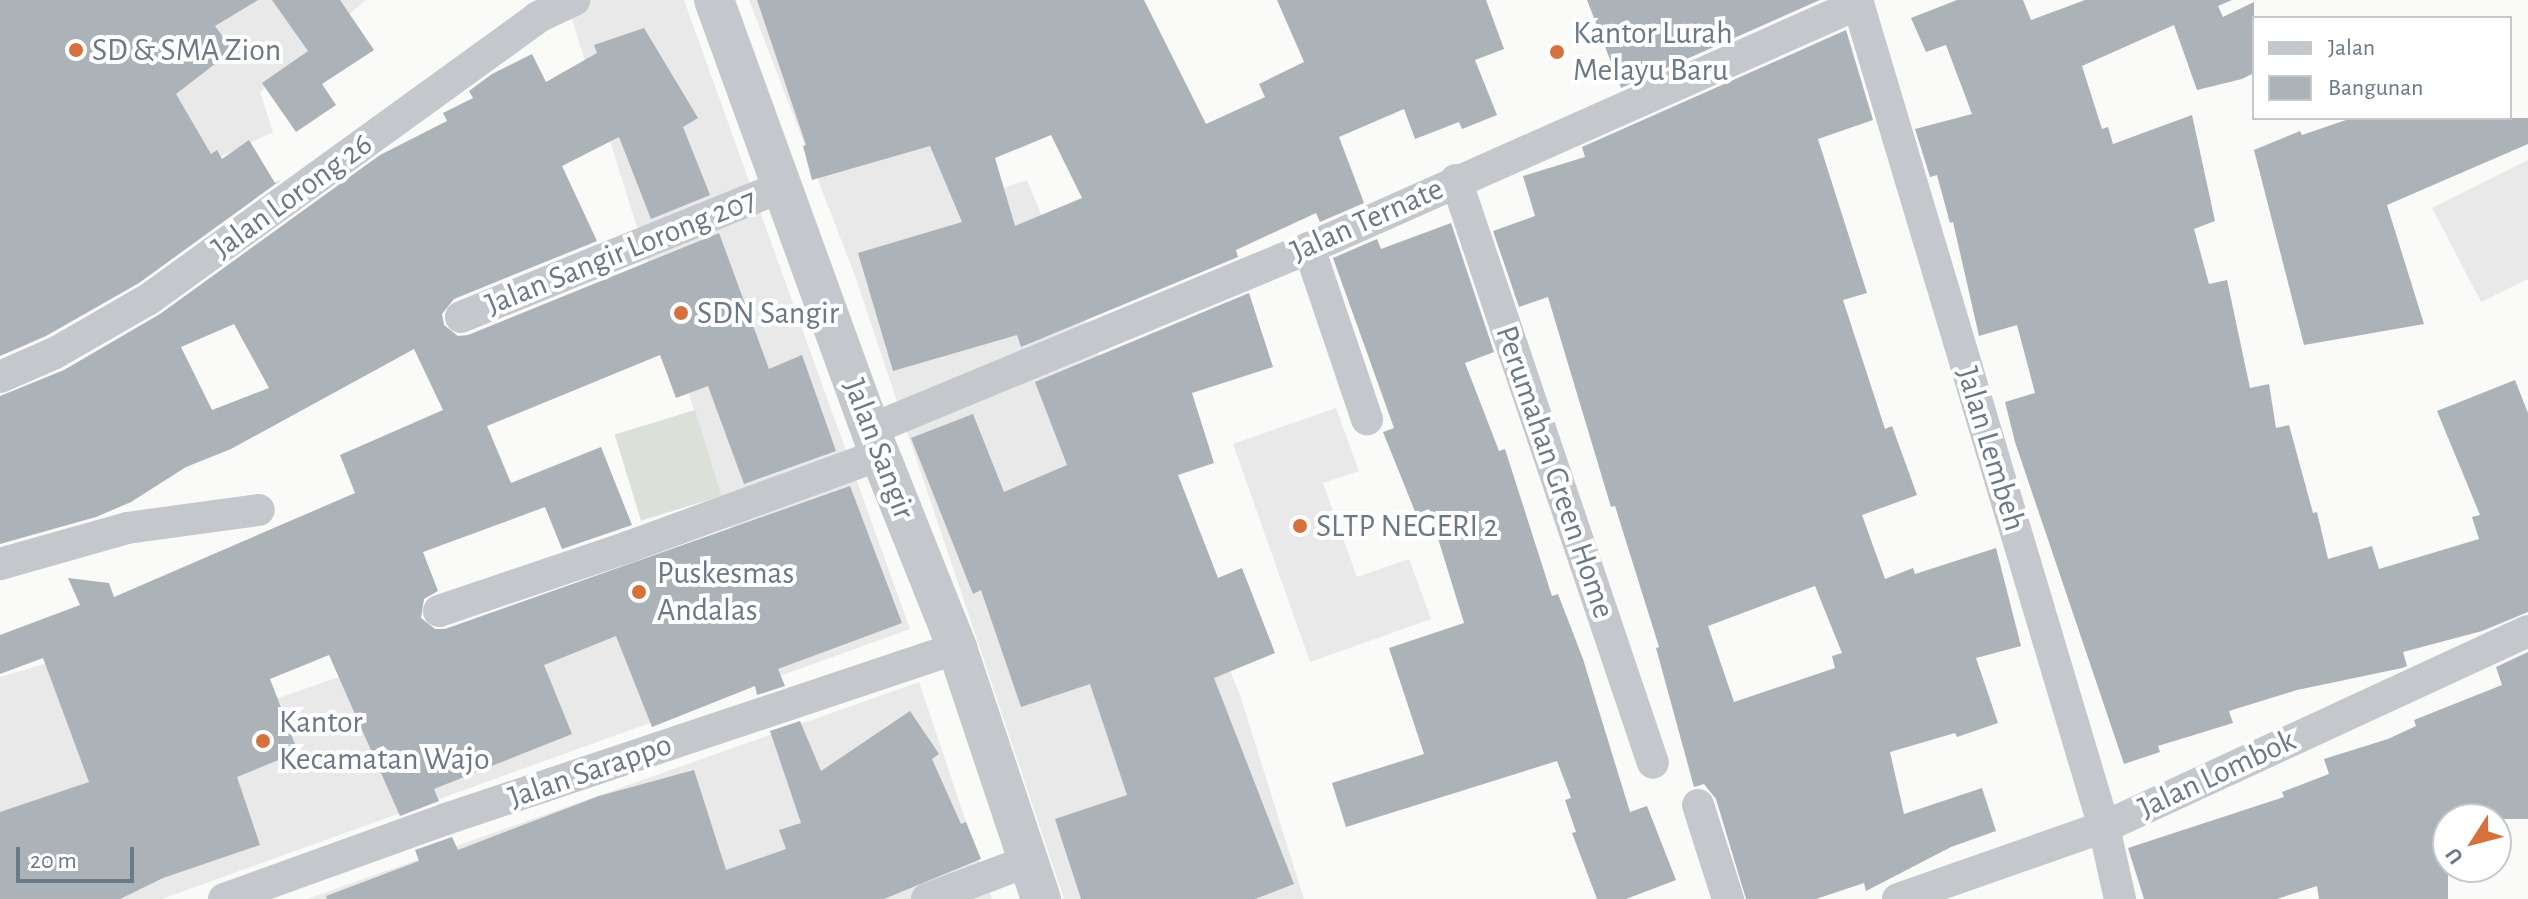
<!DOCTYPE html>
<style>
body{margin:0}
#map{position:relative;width:2528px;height:899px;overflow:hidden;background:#fafaf8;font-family:"Alegreya Sans",sans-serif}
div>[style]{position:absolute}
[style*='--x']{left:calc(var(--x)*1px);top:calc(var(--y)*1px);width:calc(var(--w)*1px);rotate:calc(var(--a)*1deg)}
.built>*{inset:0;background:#e8e9e8}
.green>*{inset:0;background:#dbe0d9;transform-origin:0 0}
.building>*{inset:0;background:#abb2b8}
.minor>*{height:32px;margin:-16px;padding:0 16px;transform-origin:16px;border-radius:16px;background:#c4c7cb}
.tertiary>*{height:40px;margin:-20px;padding:0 20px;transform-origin:20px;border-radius:20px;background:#c4c7cb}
.dots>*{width:22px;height:22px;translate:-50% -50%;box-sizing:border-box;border:4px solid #fff;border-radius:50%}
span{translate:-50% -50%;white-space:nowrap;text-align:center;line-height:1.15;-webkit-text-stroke:8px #fff;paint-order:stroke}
.poi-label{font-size:32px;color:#6b7886}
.left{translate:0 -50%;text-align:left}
.street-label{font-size:32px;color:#6b7886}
.legend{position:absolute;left:2252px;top:16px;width:260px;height:104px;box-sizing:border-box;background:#fff;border:2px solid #c4c9cf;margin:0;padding:10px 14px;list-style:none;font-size:24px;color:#6b7886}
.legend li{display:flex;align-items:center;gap:16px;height:40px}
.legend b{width:40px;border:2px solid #c4c9cf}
.north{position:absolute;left:2432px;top:803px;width:80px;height:80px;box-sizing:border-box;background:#fff;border:2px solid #c4c9cf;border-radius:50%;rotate:234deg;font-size:22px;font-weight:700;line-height:32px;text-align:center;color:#6b7886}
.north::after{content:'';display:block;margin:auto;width:28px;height:36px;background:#d6703c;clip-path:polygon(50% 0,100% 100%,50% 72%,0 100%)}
.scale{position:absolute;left:16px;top:847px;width:118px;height:36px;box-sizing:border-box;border:4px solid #6b7886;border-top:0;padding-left:10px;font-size:24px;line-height:28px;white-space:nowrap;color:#6b7886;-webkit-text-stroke:6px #fff;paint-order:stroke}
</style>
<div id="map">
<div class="built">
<i style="clip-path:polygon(0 0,366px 0,260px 92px,273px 132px,77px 225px)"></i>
<i style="clip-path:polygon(566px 0,684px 0,910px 629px,162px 899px,0 899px,0 677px,203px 617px,240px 711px,735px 541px)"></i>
<i style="clip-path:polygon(749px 0,926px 0,993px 191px,1027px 180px,1240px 695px,1304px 899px,1064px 899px,855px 276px)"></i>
<i style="clip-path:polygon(2528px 160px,2528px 279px,2481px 302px,2432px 208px)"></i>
<i style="clip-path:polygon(1336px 408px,1359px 471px,1323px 483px,1357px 577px,1409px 559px,1431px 619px,1310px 662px,1233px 444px)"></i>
<i style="clip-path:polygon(919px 682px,992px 899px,307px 899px)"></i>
</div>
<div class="green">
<i style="left:695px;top:410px;width:90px;height:84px;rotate:73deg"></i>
</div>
<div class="building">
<i style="clip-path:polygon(0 0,258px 0,215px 26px,233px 50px,176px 94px,211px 154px,217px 150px,222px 159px,249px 140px,275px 183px,281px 180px,139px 283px,46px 336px,0 356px)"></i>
<i style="clip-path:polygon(272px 0,340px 0,374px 50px,322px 84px,336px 105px,296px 132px,262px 83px,308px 51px)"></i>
<i style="clip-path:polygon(evenodd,757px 0,1144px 0,1206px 124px,1265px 97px,1259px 84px,1304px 62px,1277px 0,1486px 0,1504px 49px,1475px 60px,1497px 115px,1462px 129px,1459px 122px,1415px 139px,1404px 109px,1339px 137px,1364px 203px,1320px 222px,1316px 213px,1236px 250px,1238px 257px,1021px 347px,1017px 335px,893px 371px,858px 253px,962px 222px,930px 146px,812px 180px,803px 146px,806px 145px,757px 0,1051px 135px,1082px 198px,1015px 226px,995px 158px,1051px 135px)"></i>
<i style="clip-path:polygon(1587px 0,1820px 0,1621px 88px)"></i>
<i style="clip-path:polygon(1957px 0,2023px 0,2031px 20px,2085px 0,2232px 0,2218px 6px,2223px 17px,2254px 2px,2254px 73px,2242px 79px,2197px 90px,2174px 25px,2082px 66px,2102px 129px,2108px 127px,2113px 144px,2192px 115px,2215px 221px,2194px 229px,2209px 284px,2227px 280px,2250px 388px,2269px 384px,2276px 428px,2289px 425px,2313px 513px,2317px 512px,2328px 559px,2372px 546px,2379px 569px,2479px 539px,2472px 517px,2480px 515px,2437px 411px,2515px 380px,2528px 413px,2528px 612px,2482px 631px,2403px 652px,2407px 666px,2402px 668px,2297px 690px,2229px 711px,2233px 723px,2158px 746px,2160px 752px,2124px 764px,2015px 442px,2005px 402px,2035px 393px,2017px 325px,1979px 336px,1953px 222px,1950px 223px,1937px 175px,1930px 177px,1915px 129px,1972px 114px,1946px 45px,1926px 52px,1911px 18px)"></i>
<i style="clip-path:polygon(evenodd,644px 28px,698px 118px,683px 127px,710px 195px,651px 219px,619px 137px,562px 166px,597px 241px,454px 299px,442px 314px,444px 325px,458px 336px,468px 335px,719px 233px,769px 369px,802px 355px,836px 451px,744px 484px,708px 386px,676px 398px,660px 355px,487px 426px,511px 483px,601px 447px,632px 525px,562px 549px,545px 507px,423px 552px,438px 591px,424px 599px,421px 618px,435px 629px,445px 629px,850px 486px,902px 623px,778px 669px,785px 686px,757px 695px,755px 686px,652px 727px,616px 636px,544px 665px,572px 734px,434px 789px,439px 801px,400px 816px,329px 655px,270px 679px,298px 752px,237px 777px,260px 845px,163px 878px,120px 899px,0 899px,0 812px,89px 782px,43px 658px,0 674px,0 635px,80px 605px,68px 578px,109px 583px,114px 597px,355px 493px,340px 455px,443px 410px,414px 349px,231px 449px,186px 467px,131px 502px,96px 517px,0 544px,0 396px,64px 370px,160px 314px,380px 155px,447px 121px,443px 113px,473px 98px,469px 91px,492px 74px,532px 54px,546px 82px,597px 53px,594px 45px,644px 28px,234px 324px,269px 388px,212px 410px,181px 347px,234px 324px)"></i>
<i style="clip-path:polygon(evenodd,1846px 30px,1873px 120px,1818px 139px,1867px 293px,1843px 300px,1885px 429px,1892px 426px,1917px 495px,1862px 515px,1885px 579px,1913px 568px,1915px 574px,1996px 548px,2021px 646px,1976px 658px,1998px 723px,1957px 737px,1955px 733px,1890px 752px,1904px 814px,1982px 788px,1996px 831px,1951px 847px,1866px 891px,1864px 883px,1816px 899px,1746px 899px,1716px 799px,1704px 784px,1694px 787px,1656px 648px,1659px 647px,1615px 506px,1611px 507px,1548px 297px,1519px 307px,1493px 231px,1535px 216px,1523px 176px,1585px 157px,1582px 147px,1846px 30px,1815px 586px,1842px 653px,1832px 656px,1835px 668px,1734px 702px,1708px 626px,1815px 586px)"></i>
<i style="clip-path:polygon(2352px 118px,2528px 118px,2528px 144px,2387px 205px,2424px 324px,2304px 345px,2254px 150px,2300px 131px,2302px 135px)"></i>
<i style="clip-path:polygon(1451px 223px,1494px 352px,1465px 363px,1499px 451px,1505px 449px,1552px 596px,1558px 594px,1583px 659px,1630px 812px,1647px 806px,1676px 880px,1626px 899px,1597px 899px,1572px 833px,1576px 832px,1565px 800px,1571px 798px,1557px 761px,1346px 827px,1332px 783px,1424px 754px,1389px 648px,1464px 623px,1429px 509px,1416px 514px,1383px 432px,1394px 428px,1333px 258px,1377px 239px,1381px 249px)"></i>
<i style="clip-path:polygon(1249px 293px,1273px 367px,1192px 393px,1214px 463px,1178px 475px,1218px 578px,1242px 568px,1275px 653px,1214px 678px,1294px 884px,1255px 899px,1081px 899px,1055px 819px,1127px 795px,1090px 684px,1021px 707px,981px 590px,973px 594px,911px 438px,973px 414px,1004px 492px,1067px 465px,1035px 382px)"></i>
<i style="clip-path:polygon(2528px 652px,2528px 819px,2448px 819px,2448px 899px,2319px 899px,2317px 886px,2277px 899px,2144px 899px,2128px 848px,2284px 797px,2282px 792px,2329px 774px,2324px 759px,2388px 739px,2416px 726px,2414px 720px,2502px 685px,2496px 667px)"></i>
<i style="clip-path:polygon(910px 711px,939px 754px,932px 759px,961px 824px,966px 822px,981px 859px,884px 899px,327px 899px,326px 896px,419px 861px,415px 850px,452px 837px,458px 850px,599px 796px,694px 770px,726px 870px,786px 849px,779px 830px,801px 823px,770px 731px,800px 721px,821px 771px)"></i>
</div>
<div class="minor">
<i style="--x:1857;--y:0;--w:863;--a:73.37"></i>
<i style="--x:2104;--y:827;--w:74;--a:77.5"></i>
<i style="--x:1456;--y:180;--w:615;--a:71.33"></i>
<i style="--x:1309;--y:248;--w:181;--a:71.3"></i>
<i style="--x:461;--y:317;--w:345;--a:-22.1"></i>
<i style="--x:0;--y:377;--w:60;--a:-23.6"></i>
<i style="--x:55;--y:353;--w:108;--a:-29.9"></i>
<i style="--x:149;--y:299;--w:480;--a:-35.9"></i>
<i style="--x:538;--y:17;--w:40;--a:-25"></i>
<i style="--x:872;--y:429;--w:473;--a:-22.5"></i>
<i style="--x:1309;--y:248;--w:601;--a:-23.96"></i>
<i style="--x:0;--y:564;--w:132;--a:-15.8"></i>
<i style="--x:127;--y:528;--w:133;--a:-7.8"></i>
<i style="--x:439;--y:611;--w:200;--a:-18.7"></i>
<i style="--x:628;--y:547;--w:268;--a:-20.1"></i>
<i style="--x:1698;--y:805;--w:99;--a:72.3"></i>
<i style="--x:224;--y:899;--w:236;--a:-19.8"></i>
<i style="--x:446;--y:819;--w:539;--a:-18.5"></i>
<i style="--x:927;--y:899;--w:108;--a:-20.6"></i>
<i style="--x:1898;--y:899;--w:218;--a:-19.3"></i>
<i style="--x:2104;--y:827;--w:467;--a:-24.8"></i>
</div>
<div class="tertiary">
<i style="--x:714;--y:0;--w:484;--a:70"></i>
<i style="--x:880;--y:455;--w:208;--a:68.2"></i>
<i style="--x:957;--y:648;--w:265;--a:71.5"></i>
</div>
<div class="dots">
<i style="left:76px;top:50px;background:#d6703c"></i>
<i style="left:1557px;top:52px;background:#d6703c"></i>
<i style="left:681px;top:313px;background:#d6703c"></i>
<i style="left:1300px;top:526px;background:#d6703c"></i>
<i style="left:639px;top:592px;background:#d6703c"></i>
<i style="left:263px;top:741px;background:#d6703c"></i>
</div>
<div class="poi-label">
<span class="left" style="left:1573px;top:52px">Kantor Lurah<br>Melayu Baru</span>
<span class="left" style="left:92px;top:50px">SD &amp; SMA Zion</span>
<span class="left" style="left:697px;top:313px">SDN Sangir</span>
<span class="left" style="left:1316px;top:526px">SLTP NEGERI 2</span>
<span class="left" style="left:657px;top:592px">Puskesmas<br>Andalas</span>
<span class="left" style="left:279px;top:741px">Kantor<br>Kecamatan Wajo</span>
</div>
<div class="street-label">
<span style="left:292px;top:196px;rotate:-36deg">Jalan Lorong 26</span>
<span style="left:1367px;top:220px;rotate:-24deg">Jalan Ternate</span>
<span style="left:621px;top:252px;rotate:-22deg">Jalan Sangir Lorong 207</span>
<span style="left:879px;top:449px;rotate:69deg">Jalan Sangir</span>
<span style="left:1991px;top:449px;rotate:73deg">Jalan Lembeh</span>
<span style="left:1555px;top:472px;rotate:71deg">Perumahan Green Home</span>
<span style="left:590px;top:771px;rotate:-19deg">Jalan Sarappo</span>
<span style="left:2217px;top:774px;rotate:-25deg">Jalan Lombok</span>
</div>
<ul class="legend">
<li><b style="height:10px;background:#c4c7cb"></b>Jalan</li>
<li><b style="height:22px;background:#abb2b8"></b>Bangunan</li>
</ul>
<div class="north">U</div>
<div class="scale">20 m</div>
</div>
